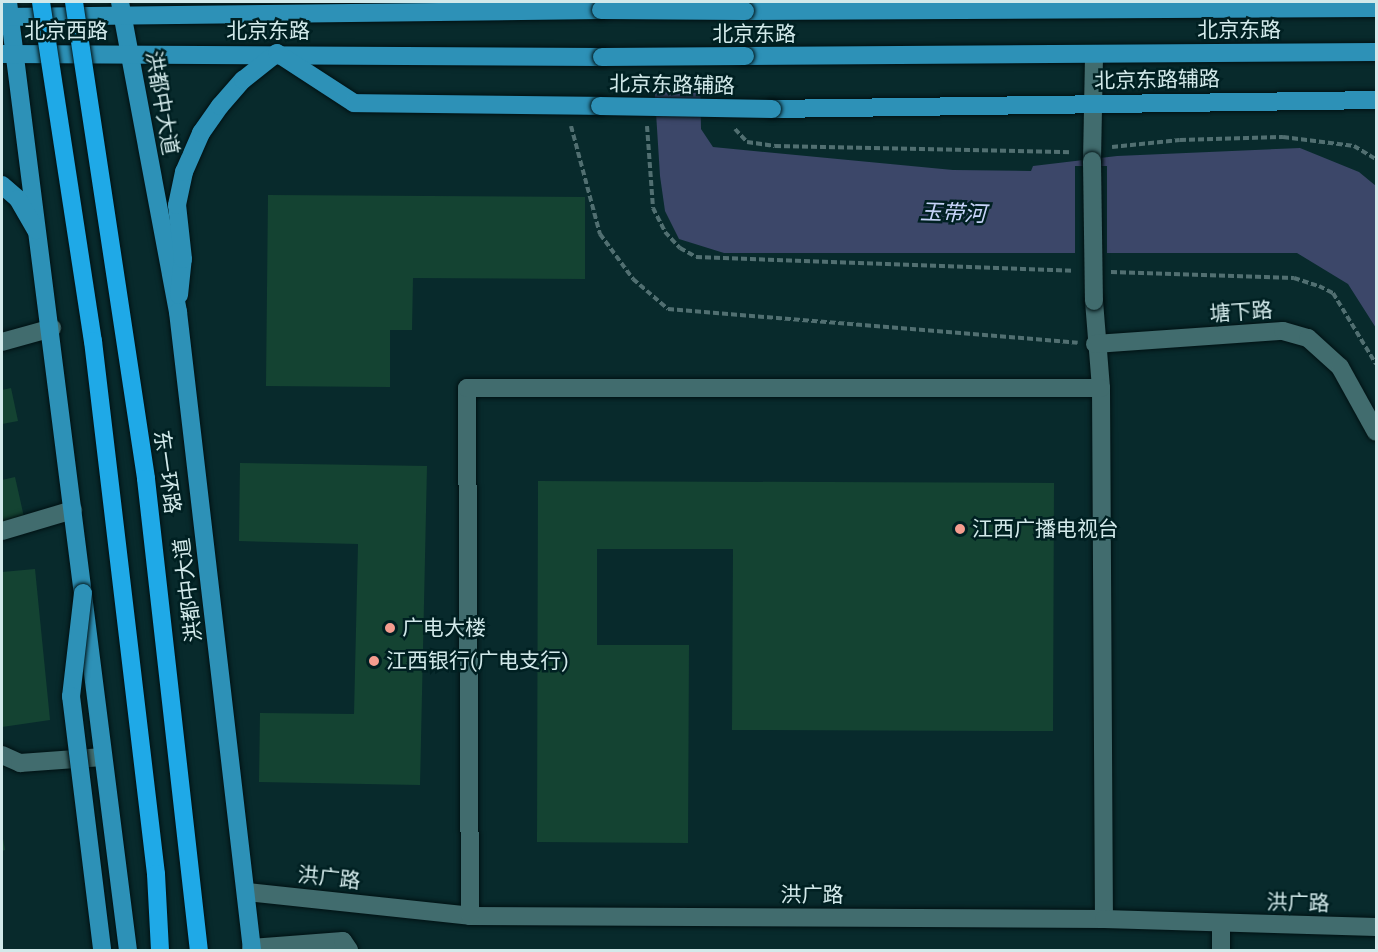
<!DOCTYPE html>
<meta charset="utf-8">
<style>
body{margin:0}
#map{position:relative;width:1378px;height:952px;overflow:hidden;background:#082a2c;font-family:"Work Sans","Noto Sans SC",sans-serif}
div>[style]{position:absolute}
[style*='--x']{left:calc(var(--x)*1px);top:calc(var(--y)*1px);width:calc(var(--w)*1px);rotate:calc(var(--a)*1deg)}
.water>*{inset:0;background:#3c4769}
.pier>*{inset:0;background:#082a2c;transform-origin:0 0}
.building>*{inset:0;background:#144332}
.path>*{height:4px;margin-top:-2px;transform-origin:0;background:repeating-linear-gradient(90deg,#516f71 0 6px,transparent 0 9px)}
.roads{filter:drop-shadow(0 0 2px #001113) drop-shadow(0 0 2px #001113)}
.minor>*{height:18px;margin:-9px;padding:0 9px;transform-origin:9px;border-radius:9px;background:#416c6e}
.major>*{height:18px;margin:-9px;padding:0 9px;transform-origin:9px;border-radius:9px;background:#2d91b7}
.bridges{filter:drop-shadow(0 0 2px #001113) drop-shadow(0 0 2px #001113)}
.minor-bridge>*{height:18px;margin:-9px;padding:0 9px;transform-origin:9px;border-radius:9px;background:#416c6e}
.major-bridge>*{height:18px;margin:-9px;padding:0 9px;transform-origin:9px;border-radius:9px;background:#2d91b7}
.highway-bridge>*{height:18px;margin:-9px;padding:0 9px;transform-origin:9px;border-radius:9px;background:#1fa9e7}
.dots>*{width:16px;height:16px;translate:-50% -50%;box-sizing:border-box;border:3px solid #002022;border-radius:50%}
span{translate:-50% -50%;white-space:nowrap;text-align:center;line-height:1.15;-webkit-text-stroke:5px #002022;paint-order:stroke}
.street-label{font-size:21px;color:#d2e9ea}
.poi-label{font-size:21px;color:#d2e9ea}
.left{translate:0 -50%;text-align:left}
.water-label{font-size:22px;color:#c6d3f8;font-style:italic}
.frame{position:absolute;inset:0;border:3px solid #d2e9ea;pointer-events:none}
</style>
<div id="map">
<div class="water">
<i style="clip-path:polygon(649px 2px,699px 2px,701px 129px,713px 147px,953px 170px,1031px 171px,1033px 166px,1117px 156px,1300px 148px,1359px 172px,1376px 186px,1376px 328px,1348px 284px,1297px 253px,724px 253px,679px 239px,665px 211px,660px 176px)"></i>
</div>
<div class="pier">
<i style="left:646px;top:2px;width:56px;height:87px"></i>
<i style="left:1075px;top:166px;width:32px;height:90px"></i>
</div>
<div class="building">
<i style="clip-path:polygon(268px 195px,585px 197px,585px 279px,413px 278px,412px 330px,390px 330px,390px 387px,266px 386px)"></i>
<i style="clip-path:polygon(11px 388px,18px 421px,2px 424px,2px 390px)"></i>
<i style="clip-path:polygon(240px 463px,427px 466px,420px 785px,259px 782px,260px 713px,354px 714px,358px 544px,239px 541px)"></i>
<i style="clip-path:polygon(15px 477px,24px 517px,2px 522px,2px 480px)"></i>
<i style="clip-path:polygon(538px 481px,1054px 483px,1053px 731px,732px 730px,733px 549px,597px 549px,597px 645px,689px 645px,688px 843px,537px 842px)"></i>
<i style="clip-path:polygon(35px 569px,50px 720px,2px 727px,2px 572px)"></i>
<i style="clip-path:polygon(2px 833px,5px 850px,2px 851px)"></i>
</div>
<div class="path">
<i style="--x:727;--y:74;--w:17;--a:87"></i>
<i style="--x:571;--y:126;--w:112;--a:75"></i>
<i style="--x:600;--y:234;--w:56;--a:53.7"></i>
<i style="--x:633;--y:279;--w:46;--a:40.6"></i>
<i style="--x:668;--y:309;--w:411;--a:4.7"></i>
<i style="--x:647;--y:126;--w:82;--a:85.8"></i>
<i style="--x:653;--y:208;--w:27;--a:63"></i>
<i style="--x:665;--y:232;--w:22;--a:47"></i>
<i style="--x:680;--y:248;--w:18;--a:29"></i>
<i style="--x:696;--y:257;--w:378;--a:2.1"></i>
<i style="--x:735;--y:129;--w:18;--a:47"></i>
<i style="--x:747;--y:142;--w:28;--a:8"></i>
<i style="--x:775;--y:146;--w:297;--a:1.2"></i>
<i style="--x:1112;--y:147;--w:68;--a:-5.9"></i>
<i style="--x:1180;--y:140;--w:103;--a:-1.7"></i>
<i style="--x:1283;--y:137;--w:72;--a:7.2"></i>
<i style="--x:1354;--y:146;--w:26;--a:31"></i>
<i style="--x:1111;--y:272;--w:183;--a:1.9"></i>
<i style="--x:1294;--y:278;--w:26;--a:18"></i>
<i style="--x:1319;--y:286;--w:16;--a:27"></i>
<i style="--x:1333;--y:293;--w:83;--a:58.8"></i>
</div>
<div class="roads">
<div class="minor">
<i style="--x:1092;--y:161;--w:107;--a:-88.9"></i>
<i style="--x:1094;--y:301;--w:87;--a:85.4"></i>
<i style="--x:1101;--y:388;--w:531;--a:89.68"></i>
<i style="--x:2;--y:342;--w:52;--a:-15.6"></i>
<i style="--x:1095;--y:344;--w:188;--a:-4"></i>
<i style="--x:1283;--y:331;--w:26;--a:16"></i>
<i style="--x:1308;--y:338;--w:43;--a:42.2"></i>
<i style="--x:1340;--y:367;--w:74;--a:61"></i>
<i style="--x:2;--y:531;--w:74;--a:-16.5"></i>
<i style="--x:2;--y:755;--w:20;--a:24"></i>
<i style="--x:20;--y:763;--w:83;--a:-4.1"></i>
<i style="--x:247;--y:892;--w:224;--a:6.1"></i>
<i style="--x:470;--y:916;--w:634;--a:0.27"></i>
<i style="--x:1104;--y:919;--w:272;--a:1.7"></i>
<i style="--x:470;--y:916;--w:528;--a:-90.33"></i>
<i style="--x:467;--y:388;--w:634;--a:0"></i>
<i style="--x:1221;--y:924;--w:26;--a:90"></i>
<i style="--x:251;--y:948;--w:92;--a:-4.4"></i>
<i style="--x:343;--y:941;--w:11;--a:56"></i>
</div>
<div class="major">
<i style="--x:8;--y:2;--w:956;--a:82.79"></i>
<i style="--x:120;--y:2;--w:315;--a:79.4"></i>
<i style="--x:178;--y:312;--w:642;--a:83.38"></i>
<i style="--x:745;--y:11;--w:631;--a:-0.27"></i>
<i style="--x:2;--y:17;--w:599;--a:-0.67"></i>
<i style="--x:2;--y:54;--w:600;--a:0.29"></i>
<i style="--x:745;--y:56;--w:631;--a:-0.36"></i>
<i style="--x:772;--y:109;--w:604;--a:-0.85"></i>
<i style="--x:2;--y:185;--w:21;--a:41"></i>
<i style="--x:18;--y:199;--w:36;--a:60"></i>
<i style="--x:179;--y:295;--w:36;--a:-84"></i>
<i style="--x:183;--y:259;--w:54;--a:-96.3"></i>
<i style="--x:177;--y:205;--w:34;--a:-78"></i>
<i style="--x:184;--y:172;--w:43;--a:-66.4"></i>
<i style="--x:201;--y:133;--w:33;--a:-55"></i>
<i style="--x:220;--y:106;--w:35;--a:-49"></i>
<i style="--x:243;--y:80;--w:43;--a:-38.5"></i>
<i style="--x:277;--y:53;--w:92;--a:33"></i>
<i style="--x:354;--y:103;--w:246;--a:0.7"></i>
</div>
</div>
<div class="bridges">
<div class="minor-bridge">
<i style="--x:1092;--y:161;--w:140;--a:89.2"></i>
</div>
<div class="major-bridge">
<i style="--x:601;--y:10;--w:144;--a:0.4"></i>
<i style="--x:602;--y:57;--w:143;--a:-0.4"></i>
<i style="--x:600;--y:106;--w:172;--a:1"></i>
<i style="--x:83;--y:593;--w:104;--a:96.6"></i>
<i style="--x:71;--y:696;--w:256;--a:83"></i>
</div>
<div class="highway-bridge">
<i style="--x:41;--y:2;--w:343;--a:81.3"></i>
<i style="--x:93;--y:341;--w:537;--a:83.26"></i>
<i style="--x:156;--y:874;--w:76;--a:87"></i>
<i style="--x:74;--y:2;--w:482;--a:81.4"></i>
<i style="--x:146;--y:479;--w:474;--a:83.6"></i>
</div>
</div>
<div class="dots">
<i style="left:960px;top:529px;background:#f59d8f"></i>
<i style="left:390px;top:628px;background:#f59d8f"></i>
<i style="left:374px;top:661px;background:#f59d8f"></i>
</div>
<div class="street-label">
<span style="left:1239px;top:30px">北京东路</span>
<span style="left:66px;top:31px">北京西路</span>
<span style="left:268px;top:31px">北京东路</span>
<span style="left:754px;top:34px">北京东路</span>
<span style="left:1157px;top:80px;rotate:-1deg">北京东路辅路</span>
<span style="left:672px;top:85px;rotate:1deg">北京东路辅路</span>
<span style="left:162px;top:103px;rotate:80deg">洪都中大道</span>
<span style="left:1241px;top:312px;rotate:-4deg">塘下路</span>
<span style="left:167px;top:472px;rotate:82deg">东一环路</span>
<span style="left:188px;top:590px;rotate:-97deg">洪都中大道</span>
<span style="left:329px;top:878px;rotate:6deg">洪广路</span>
<span style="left:812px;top:895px">洪广路</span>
<span style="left:1298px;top:903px;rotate:1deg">洪广路</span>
</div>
<div class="poi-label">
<span class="left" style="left:972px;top:529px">江西广播电视台</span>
<span class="left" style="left:402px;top:628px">广电大楼</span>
<span class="left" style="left:386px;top:661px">江西银行(广电支行)</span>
</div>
<div class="water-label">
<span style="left:953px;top:213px;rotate:2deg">玉带河</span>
</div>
<div class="frame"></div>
</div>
